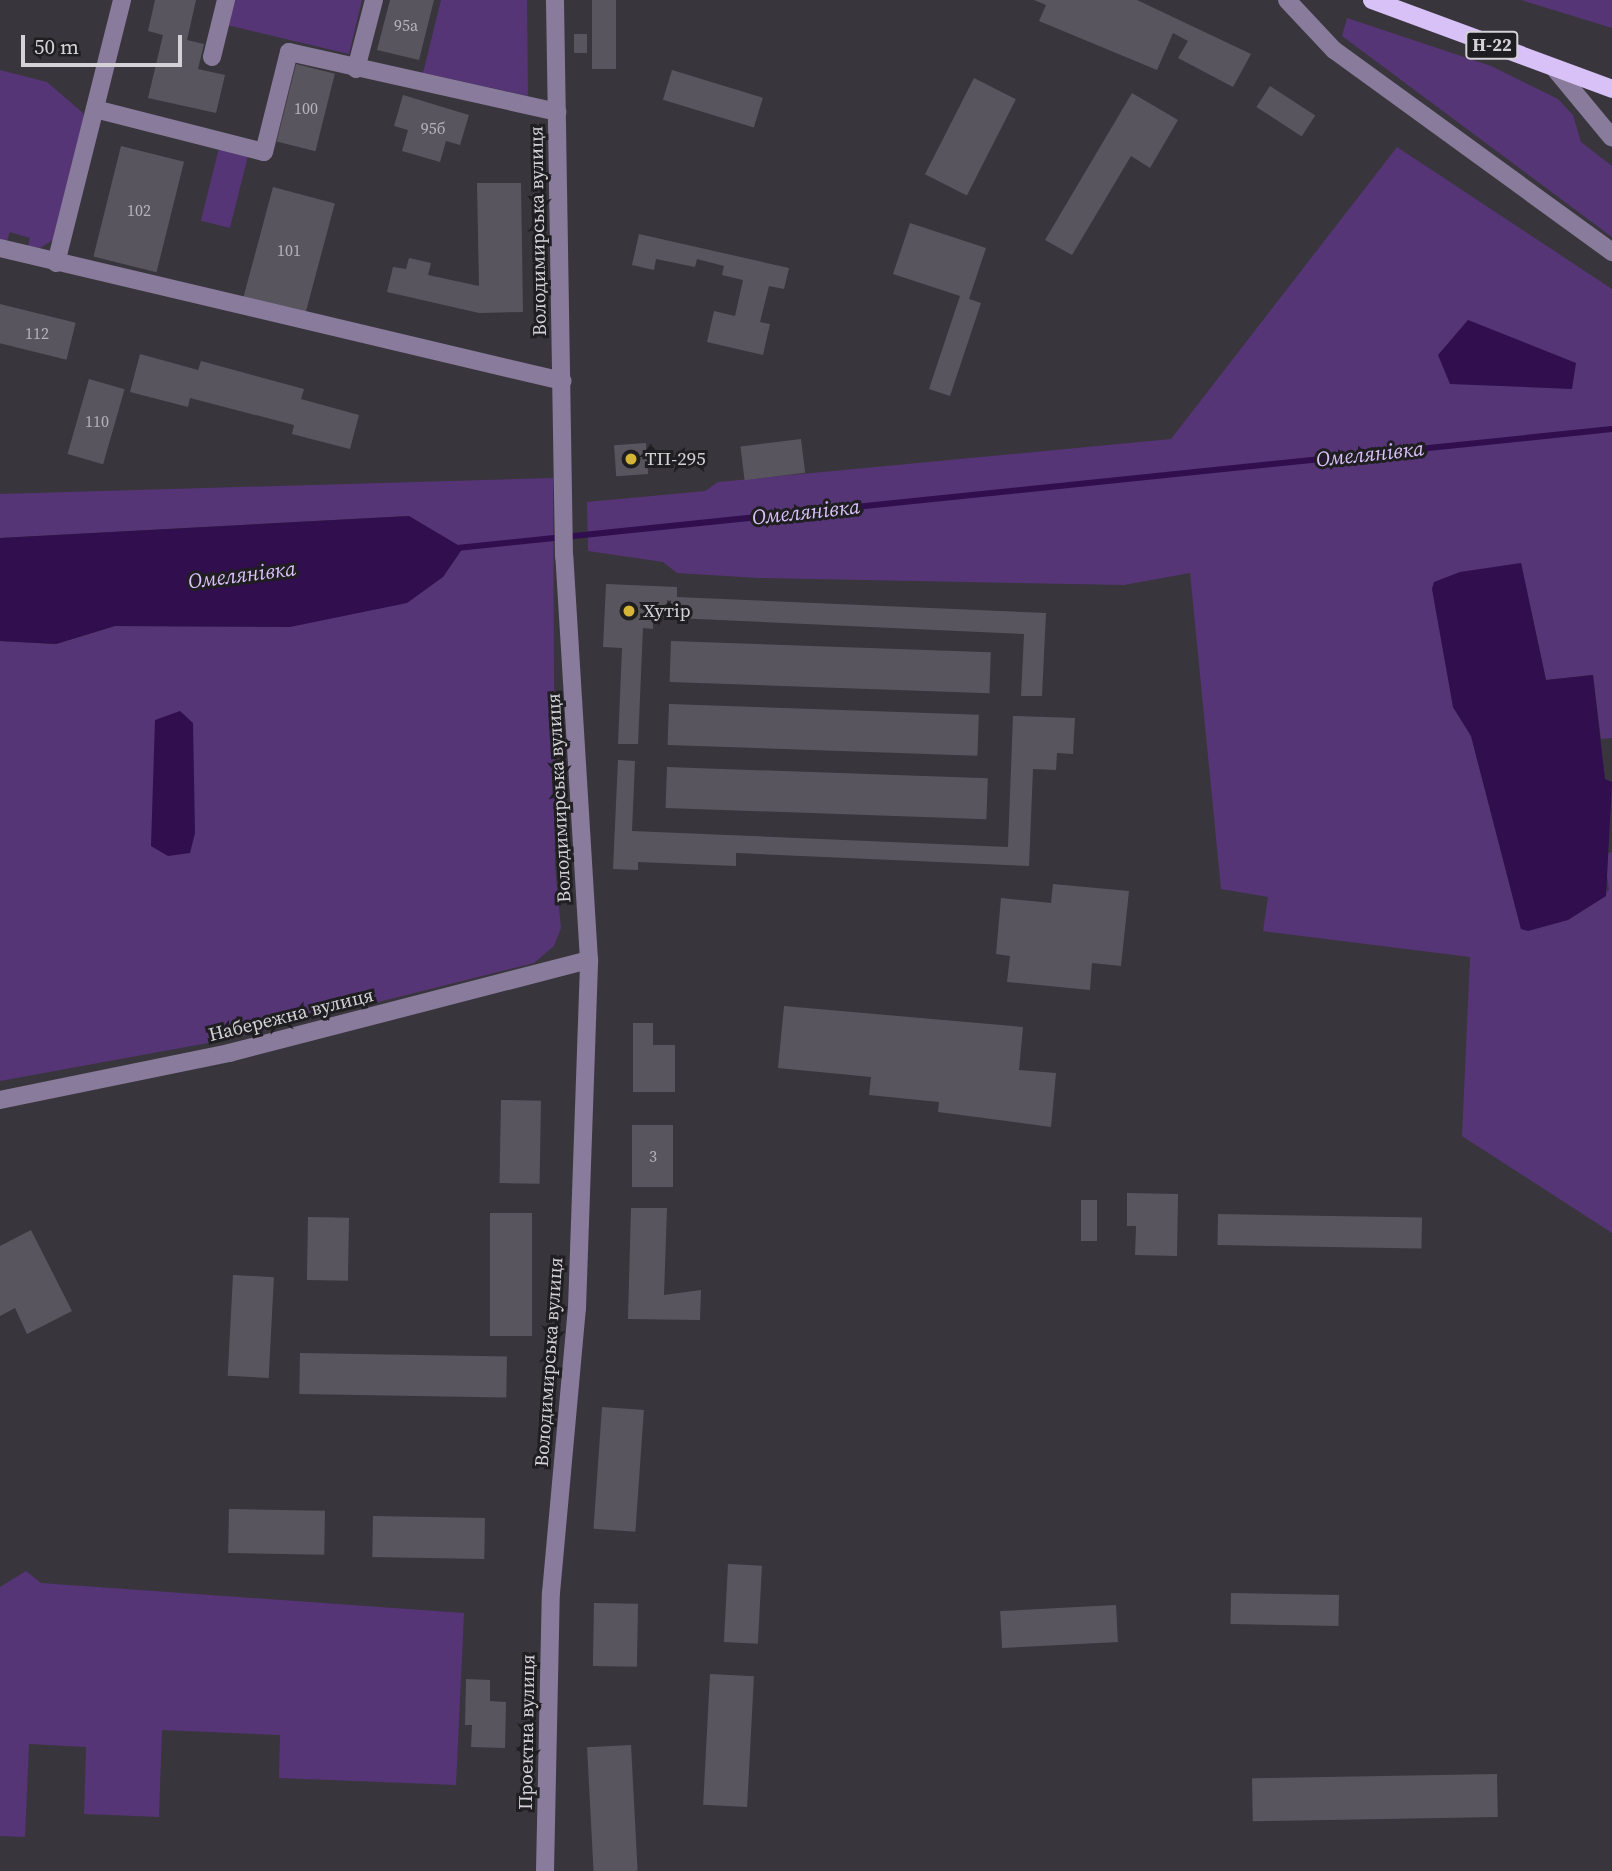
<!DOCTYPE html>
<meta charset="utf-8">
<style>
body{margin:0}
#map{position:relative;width:1612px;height:1871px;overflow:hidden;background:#39353d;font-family:"Source Serif 4",serif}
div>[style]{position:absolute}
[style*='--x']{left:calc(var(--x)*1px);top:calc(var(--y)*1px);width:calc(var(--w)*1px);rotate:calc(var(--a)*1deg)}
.green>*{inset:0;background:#553575;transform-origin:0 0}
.water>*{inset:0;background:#310e4e}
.stream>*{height:6px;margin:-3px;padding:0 3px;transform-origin:3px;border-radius:3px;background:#310e4e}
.building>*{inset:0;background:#59555e;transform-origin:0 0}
.minor>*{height:18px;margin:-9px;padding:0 9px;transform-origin:9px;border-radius:9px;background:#897b9b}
.major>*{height:18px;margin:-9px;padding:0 9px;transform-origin:9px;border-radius:9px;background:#d8c1f6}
.dots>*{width:19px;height:19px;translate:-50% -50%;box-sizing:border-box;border:4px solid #1f1e21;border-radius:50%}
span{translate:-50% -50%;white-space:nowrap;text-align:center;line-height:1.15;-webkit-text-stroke:6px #1f1e21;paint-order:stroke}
.number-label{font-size:16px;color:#b5b3b9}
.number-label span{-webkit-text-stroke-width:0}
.shield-label span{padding:2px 5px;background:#1f1e21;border:2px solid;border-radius:5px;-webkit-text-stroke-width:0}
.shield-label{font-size:18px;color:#d4d2d7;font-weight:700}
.street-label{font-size:19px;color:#d4d2d7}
.poi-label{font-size:19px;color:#d4d2d7}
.left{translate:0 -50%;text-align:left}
.water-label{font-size:21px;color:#dac1fb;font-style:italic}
.scale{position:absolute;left:21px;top:35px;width:161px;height:32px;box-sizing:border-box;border:4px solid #d4d2d7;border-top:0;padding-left:9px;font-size:21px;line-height:24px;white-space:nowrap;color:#d4d2d7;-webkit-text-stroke:5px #1f1e21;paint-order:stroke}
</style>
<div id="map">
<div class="green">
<i style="clip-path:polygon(233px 0,362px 0,349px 54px,227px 25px)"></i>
<i style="clip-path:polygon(441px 0,527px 0,528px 96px,423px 73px)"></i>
<i style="clip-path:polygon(1521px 0,1612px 0,1612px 28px)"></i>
<i style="clip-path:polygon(1347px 18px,1491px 66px,1558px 99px,1573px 115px,1581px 142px,1612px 166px,1612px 237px,1342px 36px)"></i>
<i style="clip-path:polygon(0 70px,47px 82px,83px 113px,84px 126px,53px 240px,40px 248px,28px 247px,30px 238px,10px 232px,7px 241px,0 239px)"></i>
<i style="clip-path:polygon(1397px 147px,1612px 289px,1612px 738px,1601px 739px,1593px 675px,1546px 680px,1521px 563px,1450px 680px,1453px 707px,1471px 736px,1521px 929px,1567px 920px,1609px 890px,1604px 855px,1612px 852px,1612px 1233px,1462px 1136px,1470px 957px,1263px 931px,1268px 897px,1221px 889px,1190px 573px,1124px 585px,758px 578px,677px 573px,663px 562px,588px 551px,587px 502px,705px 491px,718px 482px,1171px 439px)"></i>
<i style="left:219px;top:148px;width:30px;height:75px;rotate:14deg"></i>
<i style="clip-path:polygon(553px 478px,555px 866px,561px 928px,554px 946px,534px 963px,235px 1038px,0 1081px,0 641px,56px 644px,115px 626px,290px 627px,409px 516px,0 538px,0 494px)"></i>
<i style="clip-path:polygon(26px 1571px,41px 1583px,464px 1613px,456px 1785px,279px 1778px,280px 1735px,162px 1730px,159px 1817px,84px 1814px,86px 1747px,29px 1744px,25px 1837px,0 1836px,0 1587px)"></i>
</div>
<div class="water">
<i style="clip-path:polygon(1468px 320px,1576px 363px,1572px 389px,1450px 384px,1438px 355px)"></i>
<i style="clip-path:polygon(409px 516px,463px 548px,443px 577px,407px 603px,290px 627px,115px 626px,56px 644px,0 641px,0 538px)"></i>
<i style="clip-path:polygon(1521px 563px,1546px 680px,1593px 675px,1605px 779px,1612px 782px,1606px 896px,1568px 920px,1528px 931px,1521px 929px,1471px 736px,1453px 707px,1432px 589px,1434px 582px,1460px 572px)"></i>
<i style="clip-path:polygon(180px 711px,193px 723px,195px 833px,190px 853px,168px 856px,151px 846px,155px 720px)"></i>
</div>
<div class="stream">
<i style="--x:457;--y:548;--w:1161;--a:-5.88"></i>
</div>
<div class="building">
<i style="clip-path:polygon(155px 0,196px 0,187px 40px,204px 44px,198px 69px,225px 75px,216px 113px,148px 98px,163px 35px,148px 31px)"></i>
<i style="clip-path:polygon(390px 0,434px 0,419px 60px,377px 50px)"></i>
<i style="left:592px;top:0;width:24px;height:69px"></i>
<i style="clip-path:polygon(1034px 0,1137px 0,1251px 54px,1233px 87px,1178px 58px,1188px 41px,1173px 33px,1157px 70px,1039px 21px,1046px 5px)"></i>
<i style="left:574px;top:34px;width:13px;height:19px"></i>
<i style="left:296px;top:64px;width:40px;height:80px;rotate:14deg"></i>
<i style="left:672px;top:70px;width:95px;height:31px;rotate:17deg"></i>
<i style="left:974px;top:78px;width:47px;height:108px;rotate:27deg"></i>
<i style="left:1270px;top:86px;width:54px;height:25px;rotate:33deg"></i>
<i style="clip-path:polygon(1132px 93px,1178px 120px,1150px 168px,1131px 156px,1072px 255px,1045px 240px)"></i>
<i style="clip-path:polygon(403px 95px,469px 115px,460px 145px,446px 141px,440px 162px,402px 151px,408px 130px,394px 126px)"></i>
<i style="left:121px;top:146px;width:65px;height:114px;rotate:14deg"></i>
<i style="clip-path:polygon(477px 183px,521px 183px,523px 312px,479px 313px,387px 292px,393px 267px,406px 269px,409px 258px,431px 263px,428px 275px,479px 286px)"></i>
<i style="left:273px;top:187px;width:64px;height:114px;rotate:15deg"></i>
<i style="clip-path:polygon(910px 223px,986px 248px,969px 299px,981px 303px,950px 396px,929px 389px,960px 296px,893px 274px)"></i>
<i style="clip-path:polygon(639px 234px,789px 268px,784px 289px,769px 286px,760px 322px,770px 324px,763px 355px,707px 342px,714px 311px,735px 316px,743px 280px,722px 275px,724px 266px,697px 259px,695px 267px,656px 259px,654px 270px,632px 265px)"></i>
<i style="left:0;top:304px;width:78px;height:38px;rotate:14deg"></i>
<i style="clip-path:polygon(140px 354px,198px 370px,201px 361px,304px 389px,301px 399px,359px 415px,350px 449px,292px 434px,294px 425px,190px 398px,188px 407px,130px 392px)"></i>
<i style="left:89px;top:379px;width:37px;height:78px;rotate:16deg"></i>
<i style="left:801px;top:439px;width:34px;height:61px;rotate:83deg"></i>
<i style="left:646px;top:443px;width:31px;height:32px;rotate:86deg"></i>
<i style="clip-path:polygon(606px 584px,677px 587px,677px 597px,1046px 613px,1042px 696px,1021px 696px,1024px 634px,653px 617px,653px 629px,643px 628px,638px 744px,618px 744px,622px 648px,603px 647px)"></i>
<i style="left:671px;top:641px;width:320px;height:41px;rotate:2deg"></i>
<i style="left:669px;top:704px;width:310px;height:41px;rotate:2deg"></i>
<i style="clip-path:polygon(1013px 716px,1075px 718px,1073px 754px,1057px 753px,1056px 770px,1033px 769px,1029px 866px,736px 853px,736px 866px,638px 862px,638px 870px,613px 869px,618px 760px,635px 761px,632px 831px,1008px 847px)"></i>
<i style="left:667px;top:767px;width:321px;height:41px;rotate:2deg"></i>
<i style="clip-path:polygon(1053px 884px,1129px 891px,1121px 966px,1092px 963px,1090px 990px,1007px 982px,1010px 956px,996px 954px,1001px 898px,1051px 903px)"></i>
<i style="clip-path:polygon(784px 1006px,1023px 1027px,1019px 1070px,1056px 1073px,1051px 1127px,938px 1112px,939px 1102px,869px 1095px,871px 1077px,778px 1068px)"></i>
<i style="clip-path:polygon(633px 1023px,653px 1023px,653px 1045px,675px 1045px,675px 1092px,633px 1092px)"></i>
<i style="left:501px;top:1100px;width:40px;height:83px;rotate:1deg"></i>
<i style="left:632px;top:1125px;width:41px;height:62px"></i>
<i style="clip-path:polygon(1127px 1193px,1178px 1194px,1177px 1256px,1135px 1255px,1136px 1226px,1127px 1226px)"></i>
<i style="left:1081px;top:1200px;width:16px;height:41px"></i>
<i style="clip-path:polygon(631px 1208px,667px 1208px,664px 1295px,701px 1290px,700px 1320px,628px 1319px)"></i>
<i style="left:490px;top:1213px;width:42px;height:123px"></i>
<i style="left:1218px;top:1214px;width:204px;height:31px;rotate:1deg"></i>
<i style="left:308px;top:1217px;width:41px;height:63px;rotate:1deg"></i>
<i style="clip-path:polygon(31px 1230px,72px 1311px,27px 1334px,15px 1308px,0 1316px,0 1246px)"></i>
<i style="left:233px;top:1275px;width:41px;height:101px;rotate:3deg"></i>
<i style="left:300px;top:1353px;width:207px;height:41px;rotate:1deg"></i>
<i style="left:602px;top:1407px;width:42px;height:122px;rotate:4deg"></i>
<i style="left:229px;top:1509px;width:96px;height:44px;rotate:1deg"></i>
<i style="left:373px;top:1516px;width:112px;height:41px;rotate:1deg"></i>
<i style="left:728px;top:1564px;width:34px;height:78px;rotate:3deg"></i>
<i style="left:1231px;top:1593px;width:108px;height:31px;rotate:1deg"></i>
<i style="left:594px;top:1603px;width:44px;height:63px;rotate:1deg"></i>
<i style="left:1116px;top:1605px;width:37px;height:116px;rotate:87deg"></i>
<i style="left:710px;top:1674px;width:44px;height:131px;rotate:3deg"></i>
<i style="clip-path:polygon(466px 1679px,490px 1680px,490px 1701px,506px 1702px,505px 1748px,471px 1747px,472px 1725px,465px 1725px)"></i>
<i style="left:631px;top:1745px;width:126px;height:44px;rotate:87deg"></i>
<i style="left:1497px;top:1774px;width:43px;height:245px;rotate:89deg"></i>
</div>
<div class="minor">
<i style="--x:1287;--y:0;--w:69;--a:46.8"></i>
<i style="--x:1334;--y:50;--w:344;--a:36"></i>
<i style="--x:212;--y:57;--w:59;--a:-76.2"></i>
<i style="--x:356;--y:69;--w:71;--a:-75.4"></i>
<i style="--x:1555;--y:69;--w:89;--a:50.4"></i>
<i style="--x:95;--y:109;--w:174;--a:14.3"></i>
<i style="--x:264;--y:152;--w:103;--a:-76"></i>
<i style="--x:289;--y:52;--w:275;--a:12.6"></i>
<i style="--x:0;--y:248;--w:578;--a:13.31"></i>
<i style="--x:56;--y:263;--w:271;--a:-75.9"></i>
<i style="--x:0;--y:1100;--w:234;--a:-11.6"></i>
<i style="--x:229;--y:1053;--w:372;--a:-14.5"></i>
<i style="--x:545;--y:1871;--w:278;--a:-88.8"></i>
<i style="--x:551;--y:1593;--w:286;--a:-84.8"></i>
<i style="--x:577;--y:1308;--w:348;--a:-88"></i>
<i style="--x:589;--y:960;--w:405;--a:-93.5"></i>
<i style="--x:564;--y:556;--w:556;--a:-90.93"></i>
</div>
<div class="major">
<i style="--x:1372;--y:0;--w:256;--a:20.3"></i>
</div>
<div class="dots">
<i style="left:631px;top:459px;background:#d5b535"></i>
<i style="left:629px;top:611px;background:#d5b535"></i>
</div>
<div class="number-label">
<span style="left:406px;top:25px">95а</span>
<span style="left:306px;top:108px">100</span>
<span style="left:433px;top:128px">95б</span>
<span style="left:139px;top:210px">102</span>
<span style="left:289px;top:250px">101</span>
<span style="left:37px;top:333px">112</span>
<span style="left:97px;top:421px">110</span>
<span style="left:653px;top:1156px">3</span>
</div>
<div class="shield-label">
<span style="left:1492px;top:45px">Н-22</span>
</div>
<div class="street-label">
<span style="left:538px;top:231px;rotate:-91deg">Володимирська вулиця</span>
<span style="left:559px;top:798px;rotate:-93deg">Володимирська вулиця</span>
<span style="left:291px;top:1015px;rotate:-14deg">Набережна вулиця</span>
<span style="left:549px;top:1362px;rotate:-86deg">Володимирська вулиця</span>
<span style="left:527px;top:1732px;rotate:-89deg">Проектна вулиця</span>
</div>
<div class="poi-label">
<span class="left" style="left:645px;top:459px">ТП-295</span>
<span class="left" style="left:643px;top:611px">Хутір</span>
</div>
<div class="water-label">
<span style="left:1370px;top:454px;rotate:-6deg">Омелянівка</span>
<span style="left:806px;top:512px;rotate:-6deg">Омелянівка</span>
<span style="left:242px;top:575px;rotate:-7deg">Омелянівка</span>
</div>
<div class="scale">50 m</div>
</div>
